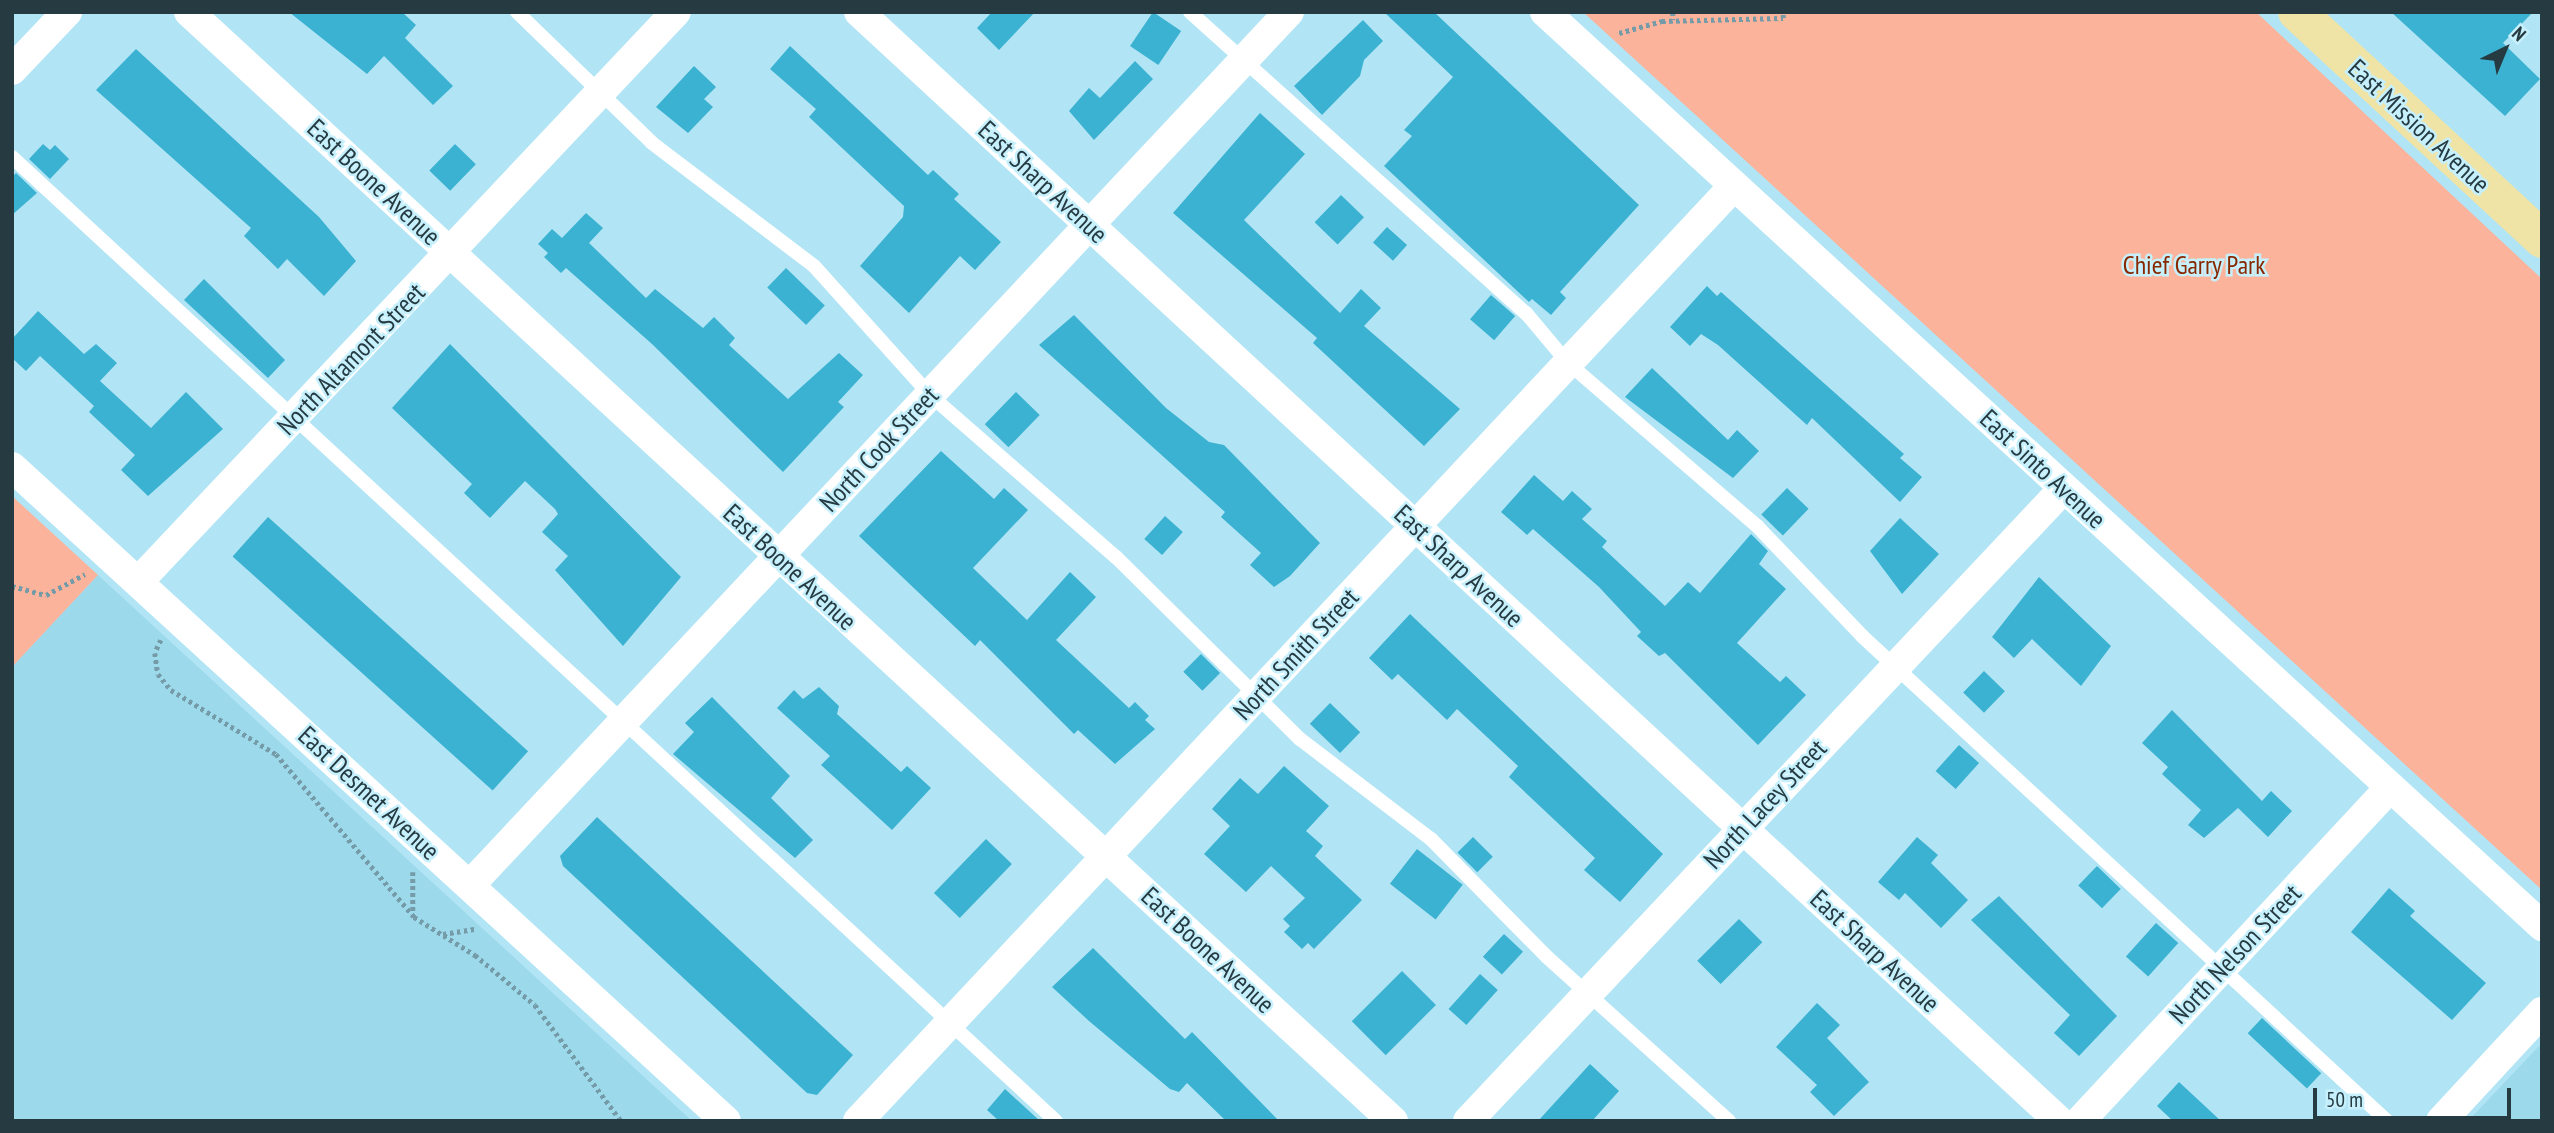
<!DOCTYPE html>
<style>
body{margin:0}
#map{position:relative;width:2554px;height:1133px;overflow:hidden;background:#b1e5f5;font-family:"PT Sans Narrow",sans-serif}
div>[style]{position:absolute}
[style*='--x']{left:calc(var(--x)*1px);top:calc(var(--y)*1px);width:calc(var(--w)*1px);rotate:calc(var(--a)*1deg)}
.built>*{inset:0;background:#9cd9eb}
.green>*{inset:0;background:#fbb39c}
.building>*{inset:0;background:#3bb2d1;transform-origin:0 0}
.path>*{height:4.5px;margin-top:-2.25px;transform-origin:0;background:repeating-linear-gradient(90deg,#749ba7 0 3.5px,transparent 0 7px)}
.service>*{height:14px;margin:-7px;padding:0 7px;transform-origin:7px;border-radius:7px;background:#fff}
.minor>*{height:30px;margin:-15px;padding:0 15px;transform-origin:15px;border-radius:15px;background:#fff}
.primary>*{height:38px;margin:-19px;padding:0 19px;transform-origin:19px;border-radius:19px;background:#efe3a6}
span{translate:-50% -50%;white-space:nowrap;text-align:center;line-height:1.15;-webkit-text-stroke:5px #c7f0fd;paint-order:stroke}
.street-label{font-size:26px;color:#253a41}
.park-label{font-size:26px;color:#872801}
.frame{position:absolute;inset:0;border:14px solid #253a41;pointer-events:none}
.north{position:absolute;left:2470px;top:14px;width:70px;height:70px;-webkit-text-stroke:5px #c7f0fd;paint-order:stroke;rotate:43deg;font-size:19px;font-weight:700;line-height:28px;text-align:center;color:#253a41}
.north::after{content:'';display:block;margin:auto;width:24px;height:32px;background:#253a41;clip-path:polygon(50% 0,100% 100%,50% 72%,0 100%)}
.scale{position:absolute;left:2313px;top:1088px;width:198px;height:32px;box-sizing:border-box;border:4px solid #253a41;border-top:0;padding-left:9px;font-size:21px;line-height:24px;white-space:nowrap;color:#253a41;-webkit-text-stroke:5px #c7f0fd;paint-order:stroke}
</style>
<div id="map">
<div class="built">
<i style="clip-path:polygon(98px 575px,692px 1121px,12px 1121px,12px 667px)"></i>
<i style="clip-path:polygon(2542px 1043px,2542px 1121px,2468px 1121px)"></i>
</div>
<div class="green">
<i style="clip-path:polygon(1583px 12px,2256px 12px,2542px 279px,2542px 890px)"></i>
<i style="clip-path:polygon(12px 496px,98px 575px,12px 667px)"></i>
</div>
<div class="building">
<i style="clip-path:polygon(289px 12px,402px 12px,416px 25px,405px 38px,453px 86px,433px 105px,384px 56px,367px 74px)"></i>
<i style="clip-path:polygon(992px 12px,1035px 12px,999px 50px,977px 28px)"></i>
<i style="left:1153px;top:12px;width:34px;height:41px;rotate:34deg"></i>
<i style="clip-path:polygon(1384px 12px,1434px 12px,1639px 205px,1560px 292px,1566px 298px,1551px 315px,1532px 299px,1529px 302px,1384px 166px,1412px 136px,1404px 130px,1453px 77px)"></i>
<i style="clip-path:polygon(2391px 12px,2533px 12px,2503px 43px,2540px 79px,2505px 116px)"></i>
<i style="clip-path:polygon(1363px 20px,1383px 41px,1364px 60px,1360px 76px,1322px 115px,1294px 86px)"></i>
<i style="clip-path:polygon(790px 46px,928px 175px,933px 170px,959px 194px,954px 199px,1001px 242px,975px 270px,960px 256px,909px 313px,860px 266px,903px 217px,904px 206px,809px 117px,816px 109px,770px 69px)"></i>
<i style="clip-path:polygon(136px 49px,319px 217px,356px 261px,324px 296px,287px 259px,278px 269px,244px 236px,251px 228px,96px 90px)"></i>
<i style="clip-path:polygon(1135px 61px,1153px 79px,1094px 140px,1069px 111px,1089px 88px,1100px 98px)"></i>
<i style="clip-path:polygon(694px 66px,716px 87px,704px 99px,713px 107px,688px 133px,656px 107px)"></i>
<i style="clip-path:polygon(1260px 113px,1305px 154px,1244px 220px,1340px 313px,1361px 289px,1381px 308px,1364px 326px,1460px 409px,1424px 446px,1313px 343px,1317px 338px,1173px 213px)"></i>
<i style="clip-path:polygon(43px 144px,50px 150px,55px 145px,69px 159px,50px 179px,29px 159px)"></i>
<i style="left:455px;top:144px;width:29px;height:37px;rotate:44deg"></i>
<i style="clip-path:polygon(16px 173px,37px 193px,12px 215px,12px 177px)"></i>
<i style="left:1341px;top:195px;width:32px;height:38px;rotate:44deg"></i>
<i style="clip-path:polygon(586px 213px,603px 228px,589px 243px,646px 298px,655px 289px,703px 328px,714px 317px,735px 338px,729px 345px,788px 399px,839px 353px,863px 375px,838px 402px,844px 407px,783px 472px,652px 344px,566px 268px,561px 273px,544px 257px,548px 253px,538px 244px,552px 229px,562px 238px)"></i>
<i style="left:1387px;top:227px;width:27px;height:21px;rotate:42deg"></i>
<i style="left:786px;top:268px;width:54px;height:27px;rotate:44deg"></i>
<i style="clip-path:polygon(204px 279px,285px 360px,268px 378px,184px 300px)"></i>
<i style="clip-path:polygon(1707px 286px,1717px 296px,1721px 292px,1904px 454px,1900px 458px,1922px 477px,1900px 502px,1812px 418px,1807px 425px,1718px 345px,1701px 334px,1690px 346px,1670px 327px)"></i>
<i style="left:1491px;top:295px;width:32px;height:32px;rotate:41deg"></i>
<i style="clip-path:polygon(38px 311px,84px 354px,96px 344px,117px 363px,100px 381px,151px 428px,186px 392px,223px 429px,148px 496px,121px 470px,135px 455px,89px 412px,94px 406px,40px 356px,26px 371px,12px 358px,12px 339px)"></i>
<i style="clip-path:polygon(1074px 315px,1166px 408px,1209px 442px,1224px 445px,1320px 543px,1290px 576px,1274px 587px,1250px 565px,1261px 553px,1221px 517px,1225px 512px,1039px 345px)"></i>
<i style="clip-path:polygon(450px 344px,681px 577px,623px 646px,555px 570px,568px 556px,542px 532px,558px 514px,555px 509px,525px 481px,490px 518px,464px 493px,472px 484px,392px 408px)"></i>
<i style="clip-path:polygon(1652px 368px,1728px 440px,1737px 430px,1759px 451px,1733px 478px,1625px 397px)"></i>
<i style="left:1016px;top:392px;width:33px;height:45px;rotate:44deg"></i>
<i style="clip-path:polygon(941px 451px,994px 499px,1004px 488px,1028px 510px,973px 568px,1027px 620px,1070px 572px,1096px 597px,1056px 640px,1129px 708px,1135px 702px,1149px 716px,1145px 720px,1155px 729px,1115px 764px,1078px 730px,1074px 734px,980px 640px,975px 646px,859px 536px)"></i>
<i style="clip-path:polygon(1534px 475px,1563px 501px,1572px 491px,1592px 509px,1582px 519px,1607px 541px,1602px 547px,1665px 606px,1688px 582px,1700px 593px,1751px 534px,1768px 551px,1759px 564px,1786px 589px,1737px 643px,1780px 682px,1786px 676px,1806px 695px,1758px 745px,1665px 653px,1659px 656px,1637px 636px,1641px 632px,1599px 587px,1533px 529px,1527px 535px,1501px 512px)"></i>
<i style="left:1787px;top:488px;width:30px;height:37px;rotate:44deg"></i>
<i style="left:1165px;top:516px;width:24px;height:31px;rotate:42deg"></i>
<i style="left:268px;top:517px;width:350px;height:53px;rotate:42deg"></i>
<i style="clip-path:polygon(1900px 518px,1939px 554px,1902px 594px,1870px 551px)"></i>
<i style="clip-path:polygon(2039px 577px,2111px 646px,2081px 686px,2032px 639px,2014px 658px,1992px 637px)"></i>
<i style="clip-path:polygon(1410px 614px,1663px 854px,1620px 902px,1584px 870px,1595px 858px,1509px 777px,1518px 766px,1457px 709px,1447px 720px,1398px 674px,1392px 680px,1369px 658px)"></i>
<i style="left:1201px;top:654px;width:27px;height:25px;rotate:45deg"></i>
<i style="left:1984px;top:671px;width:29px;height:30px;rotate:44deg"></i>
<i style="clip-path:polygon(819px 687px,839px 706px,837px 714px,901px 772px,907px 766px,931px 788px,892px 830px,821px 765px,830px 756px,777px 708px,794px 690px,803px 699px)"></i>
<i style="clip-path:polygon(712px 697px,790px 776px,771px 798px,813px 840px,795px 858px,673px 754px,694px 732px,685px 723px)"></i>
<i style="left:1330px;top:703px;width:42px;height:29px;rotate:44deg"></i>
<i style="clip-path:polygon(2172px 710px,2262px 801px,2271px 791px,2292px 811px,2268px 837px,2238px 808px,2204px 838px,2188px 825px,2201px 810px,2162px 774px,2168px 767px,2142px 743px)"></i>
<i style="left:1959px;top:745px;width:27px;height:35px;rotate:42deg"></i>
<i style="clip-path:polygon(1284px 766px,1329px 806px,1306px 831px,1323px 846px,1315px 856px,1362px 900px,1314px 949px,1308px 943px,1302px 949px,1284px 932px,1290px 926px,1283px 919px,1305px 898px,1271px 866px,1246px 892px,1204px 854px,1230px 826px,1212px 809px,1240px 778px,1258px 794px)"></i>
<i style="clip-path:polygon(597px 817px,853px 1055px,817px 1095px,807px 1093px,563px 866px,560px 856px)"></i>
<i style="left:1473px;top:837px;width:28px;height:22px;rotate:45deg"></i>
<i style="clip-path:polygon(1917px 837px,1938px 855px,1931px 863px,1968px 900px,1941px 928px,1905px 893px,1899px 900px,1878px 882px)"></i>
<i style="left:986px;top:839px;width:36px;height:75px;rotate:44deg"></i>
<i style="left:1417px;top:849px;width:58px;height:44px;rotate:38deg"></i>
<i style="left:2097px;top:866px;width:33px;height:27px;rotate:44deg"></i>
<i style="clip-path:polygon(2389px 888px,2415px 911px,2410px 916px,2486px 983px,2452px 1020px,2351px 932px)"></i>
<i style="clip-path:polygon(1999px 896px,2117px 1016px,2079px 1056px,2054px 1033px,2070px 1015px,1971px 920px)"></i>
<i style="left:1739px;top:919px;width:33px;height:59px;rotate:45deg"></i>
<i style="left:2156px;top:923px;width:30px;height:45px;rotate:42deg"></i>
<i style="left:1504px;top:934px;width:26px;height:31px;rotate:43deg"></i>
<i style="clip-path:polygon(1093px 948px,1185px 1039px,1192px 1032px,1279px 1121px,1226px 1121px,1187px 1083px,1179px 1092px,1170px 1089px,1089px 1021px,1052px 987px)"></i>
<i style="left:1402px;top:971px;width:48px;height:71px;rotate:45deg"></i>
<i style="left:1480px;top:974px;width:24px;height:47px;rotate:42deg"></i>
<i style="clip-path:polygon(1817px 1003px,1840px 1025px,1827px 1038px,1869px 1082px,1834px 1116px,1810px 1092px,1817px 1085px,1776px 1047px)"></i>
<i style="left:2262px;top:1018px;width:81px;height:21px;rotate:43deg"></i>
<i style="clip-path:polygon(1590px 1064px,1619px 1091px,1592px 1121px,1538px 1121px)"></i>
<i style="clip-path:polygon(2179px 1082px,2221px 1121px,2173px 1121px,2157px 1106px)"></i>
<i style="clip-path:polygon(1005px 1089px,1040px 1121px,999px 1121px,987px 1110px)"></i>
</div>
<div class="path">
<i style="--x:1673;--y:12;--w:8;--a:90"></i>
<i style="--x:1619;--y:33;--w:45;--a:-15.6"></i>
<i style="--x:1662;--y:21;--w:121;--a:-1.4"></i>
<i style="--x:1783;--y:18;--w:6;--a:-90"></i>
<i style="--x:12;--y:586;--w:35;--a:15"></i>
<i style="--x:46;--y:595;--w:44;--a:-28.3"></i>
<i style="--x:161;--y:640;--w:14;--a:115"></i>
<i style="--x:155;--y:653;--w:21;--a:82"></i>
<i style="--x:158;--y:674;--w:21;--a:51"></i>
<i style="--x:171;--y:690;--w:123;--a:31.4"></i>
<i style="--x:276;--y:754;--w:214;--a:49.7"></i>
<i style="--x:414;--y:917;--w:72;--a:31.9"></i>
<i style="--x:475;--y:955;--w:78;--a:39.8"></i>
<i style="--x:535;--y:1005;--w:144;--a:53.4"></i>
<i style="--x:413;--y:872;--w:42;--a:90"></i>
<i style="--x:443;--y:934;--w:33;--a:-9"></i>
</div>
<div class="service">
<i style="--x:517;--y:12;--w:188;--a:44.1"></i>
<i style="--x:652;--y:143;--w:203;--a:37.2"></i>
<i style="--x:814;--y:266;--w:173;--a:48"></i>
<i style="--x:930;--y:395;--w:247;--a:41.1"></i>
<i style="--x:1116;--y:557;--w:259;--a:44.7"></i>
<i style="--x:1300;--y:739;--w:165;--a:37.4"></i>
<i style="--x:1431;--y:839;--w:165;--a:45.5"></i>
<i style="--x:1547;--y:957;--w:245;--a:42"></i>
<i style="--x:1190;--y:12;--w:451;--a:41.9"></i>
<i style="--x:1526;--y:313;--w:64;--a:50.1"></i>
<i style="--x:1567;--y:362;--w:252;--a:40.8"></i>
<i style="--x:1758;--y:527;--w:151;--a:46.3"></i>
<i style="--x:1862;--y:636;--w:715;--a:42.73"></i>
<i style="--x:12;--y:157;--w:1421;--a:42.72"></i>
</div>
<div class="minor">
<i style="--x:189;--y:12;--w:1637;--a:42.65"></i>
<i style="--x:859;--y:12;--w:1634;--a:42.74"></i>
<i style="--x:1545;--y:12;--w:1353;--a:42.51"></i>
<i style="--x:12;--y:70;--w:80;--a:-46.5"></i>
<i style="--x:12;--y:467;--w:968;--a:42.49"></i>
<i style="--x:139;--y:581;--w:782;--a:-46.66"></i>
<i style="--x:470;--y:885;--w:1197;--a:-46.83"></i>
<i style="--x:858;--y:1121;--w:1281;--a:-46.87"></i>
<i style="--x:1468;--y:1121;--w:869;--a:-46.72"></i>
<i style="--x:2080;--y:1121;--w:456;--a:-47.1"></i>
<i style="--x:2441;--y:1121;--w:149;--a:-47.2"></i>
</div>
<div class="primary">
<i style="--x:2297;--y:12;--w:334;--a:42.8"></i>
</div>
<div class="street-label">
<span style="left:2419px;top:126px;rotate:43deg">East Mission Avenue</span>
<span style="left:374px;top:182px;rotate:43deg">East Boone Avenue</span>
<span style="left:1043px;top:182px;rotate:43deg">East Sharp Avenue</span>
<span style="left:351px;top:359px;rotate:-46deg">North Altamont Street</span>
<span style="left:879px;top:449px;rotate:-47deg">North Cook Street</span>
<span style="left:2043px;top:469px;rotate:43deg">East Sinto Avenue</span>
<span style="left:1459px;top:566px;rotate:43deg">East Sharp Avenue</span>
<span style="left:790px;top:567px;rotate:43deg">East Boone Avenue</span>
<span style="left:1296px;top:654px;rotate:-47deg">North Smith Street</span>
<span style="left:369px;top:793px;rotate:43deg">East Desmet Avenue</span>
<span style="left:1765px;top:804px;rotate:-47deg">North Lacey Street</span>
<span style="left:1208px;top:950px;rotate:43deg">East Boone Avenue</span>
<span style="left:1875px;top:951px;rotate:43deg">East Sharp Avenue</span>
<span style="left:2235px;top:954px;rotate:-47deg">North Nelson Street</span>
</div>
<div class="park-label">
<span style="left:2194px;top:265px">Chief Garry Park</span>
</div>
<div class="frame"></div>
<div class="north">N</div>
<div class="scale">50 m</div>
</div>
